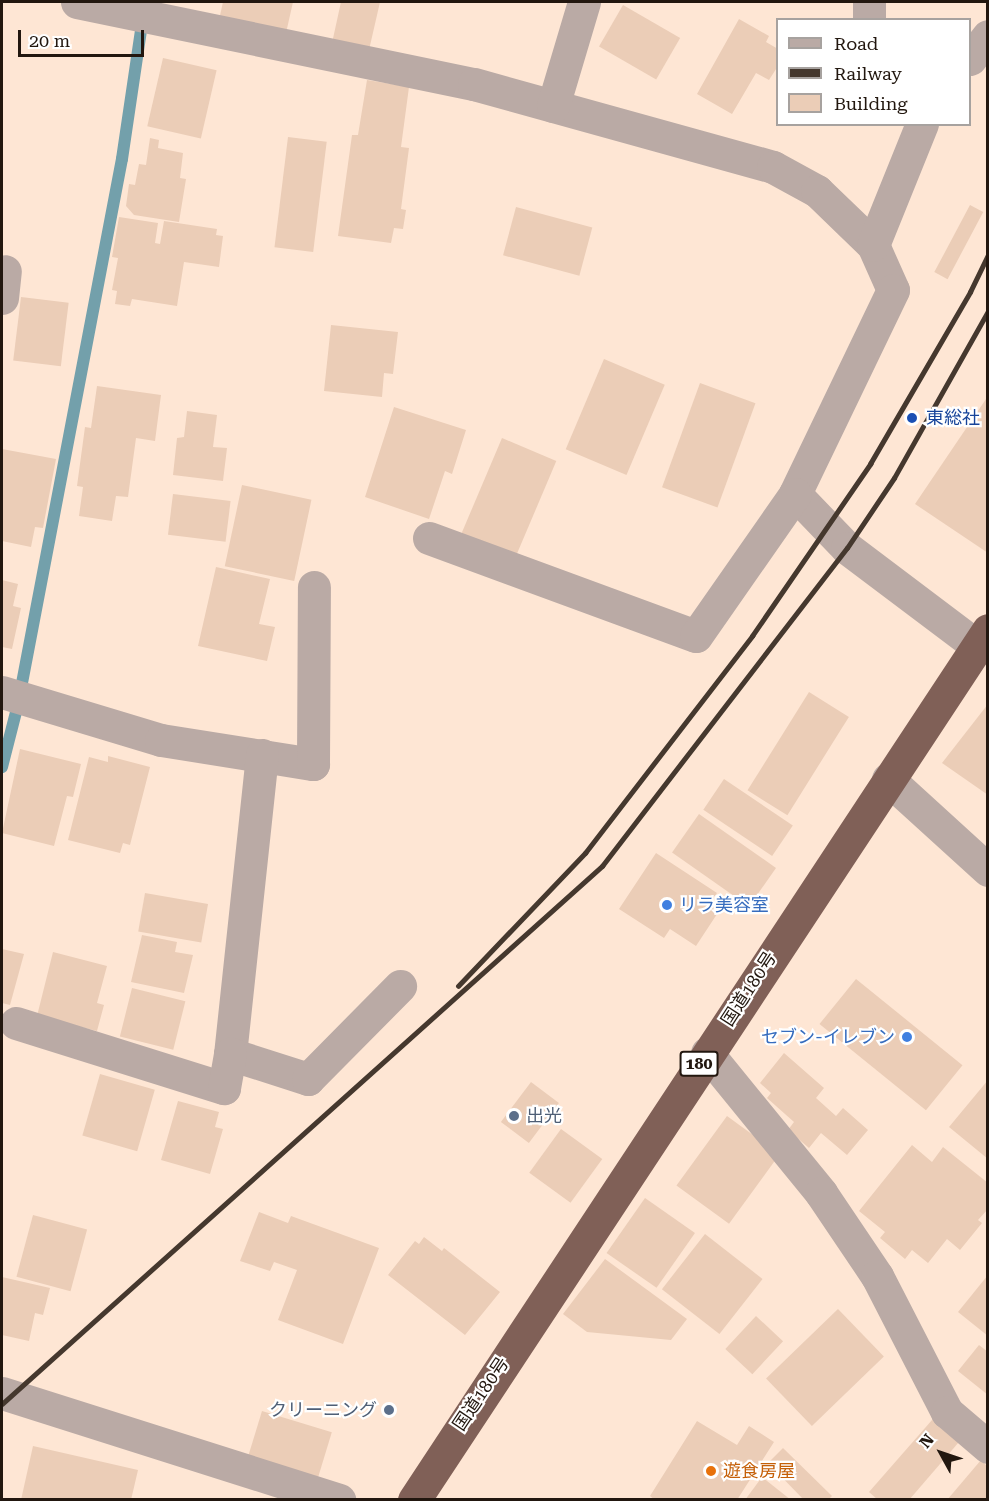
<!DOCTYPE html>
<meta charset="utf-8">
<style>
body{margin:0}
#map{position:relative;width:989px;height:1501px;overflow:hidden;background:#fee6d4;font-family:"Roboto Serif","Noto Sans JP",serif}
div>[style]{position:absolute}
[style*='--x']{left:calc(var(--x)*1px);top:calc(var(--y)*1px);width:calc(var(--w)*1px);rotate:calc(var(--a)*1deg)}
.stream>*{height:12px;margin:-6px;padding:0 6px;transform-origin:6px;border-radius:6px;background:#73a0ab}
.building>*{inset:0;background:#ebcdb7;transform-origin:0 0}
.minor>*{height:33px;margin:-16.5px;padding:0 16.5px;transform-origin:16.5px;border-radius:16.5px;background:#baaaa5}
.highway>*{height:33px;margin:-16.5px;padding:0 16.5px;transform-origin:16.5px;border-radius:16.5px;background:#806057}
.rail>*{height:4.5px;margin:-2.25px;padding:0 2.25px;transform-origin:2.25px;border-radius:2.25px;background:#45382e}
.dots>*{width:16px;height:16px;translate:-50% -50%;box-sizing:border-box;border:3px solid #fff;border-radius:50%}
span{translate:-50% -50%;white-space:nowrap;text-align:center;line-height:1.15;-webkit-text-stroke:4.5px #fff;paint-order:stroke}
.shield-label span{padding:2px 4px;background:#fff;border:2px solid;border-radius:4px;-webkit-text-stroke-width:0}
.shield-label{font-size:16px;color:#22170f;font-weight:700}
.transit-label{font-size:18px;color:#164399}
.left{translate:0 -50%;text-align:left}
.shop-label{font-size:18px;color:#366cbe}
.right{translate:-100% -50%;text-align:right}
.street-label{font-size:18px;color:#22170f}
.service-label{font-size:18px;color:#4e5e75}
.food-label{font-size:18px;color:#c56008}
.frame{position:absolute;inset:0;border:3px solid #22170f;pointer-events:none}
.legend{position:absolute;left:776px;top:18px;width:195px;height:108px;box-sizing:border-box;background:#fff;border:2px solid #a7a29f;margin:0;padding:8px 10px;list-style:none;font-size:18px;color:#22170f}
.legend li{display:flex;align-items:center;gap:12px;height:30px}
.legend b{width:30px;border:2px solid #a7a29f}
.north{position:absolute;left:911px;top:1423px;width:60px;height:60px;-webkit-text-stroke:4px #fff;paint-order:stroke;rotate:310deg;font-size:16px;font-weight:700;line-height:24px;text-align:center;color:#22170f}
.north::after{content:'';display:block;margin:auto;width:21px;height:27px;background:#22170f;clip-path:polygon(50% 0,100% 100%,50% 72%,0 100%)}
.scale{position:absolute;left:18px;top:30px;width:126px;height:27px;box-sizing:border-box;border:3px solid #22170f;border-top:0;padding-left:8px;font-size:18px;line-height:21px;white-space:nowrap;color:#22170f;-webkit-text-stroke:4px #fff;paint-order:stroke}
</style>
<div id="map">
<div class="stream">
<i style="--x:2;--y:767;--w:65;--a:-75.7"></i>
<i style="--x:18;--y:704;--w:555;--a:-79.2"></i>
<i style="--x:122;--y:159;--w:144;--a:-81.6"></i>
</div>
<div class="building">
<i style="clip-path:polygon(223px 2px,293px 2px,286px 33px,219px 20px)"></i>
<i style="clip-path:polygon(341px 2px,380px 2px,369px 50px,332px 43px)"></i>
<i style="left:623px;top:5px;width:66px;height:48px;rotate:30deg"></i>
<i style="clip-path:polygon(739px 19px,769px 36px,766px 42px,778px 49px,778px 66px,769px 80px,756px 73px,732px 114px,697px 94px)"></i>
<i style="left:163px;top:58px;width:55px;height:70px;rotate:13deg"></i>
<i style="clip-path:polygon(367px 80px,409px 87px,401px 147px,409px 148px,401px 209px,406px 210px,403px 229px,394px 228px,391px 243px,338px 236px,352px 135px,358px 135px)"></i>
<i style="left:288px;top:137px;width:39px;height:111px;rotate:7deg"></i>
<i style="clip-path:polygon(150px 138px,159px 140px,158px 148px,183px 153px,180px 178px,186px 179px,179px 222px,134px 215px,126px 206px,129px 184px,135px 185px,139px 164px,146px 165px)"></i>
<i style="left:970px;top:205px;width:15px;height:76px;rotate:28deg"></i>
<i style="left:516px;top:207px;width:79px;height:50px;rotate:15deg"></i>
<i style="clip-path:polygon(119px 217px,158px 223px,155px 243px,160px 244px,164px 221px,217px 229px,216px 235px,223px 236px,219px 267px,184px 262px,177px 306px,132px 299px,130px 306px,115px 304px,117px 291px,112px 290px,118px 258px,112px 257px)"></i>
<i style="left:21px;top:297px;width:48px;height:64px;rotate:7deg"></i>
<i style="clip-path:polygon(331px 325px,398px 332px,393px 374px,384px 373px,382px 397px,324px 391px)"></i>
<i style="left:604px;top:359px;width:66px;height:98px;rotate:23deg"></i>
<i style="left:700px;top:383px;width:59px;height:111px;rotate:20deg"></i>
<i style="clip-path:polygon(97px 386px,161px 395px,155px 441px,136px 438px,128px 497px,116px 496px,112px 521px,79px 516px,83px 487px,77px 486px,85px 427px,91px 428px)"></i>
<i style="clip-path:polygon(986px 399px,988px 400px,988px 553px,915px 504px)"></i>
<i style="clip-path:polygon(394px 407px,466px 430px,452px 474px,445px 471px,429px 519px,365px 497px)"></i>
<i style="clip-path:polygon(187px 411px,217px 415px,213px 447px,227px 448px,223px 481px,173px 475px,177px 438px,184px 437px)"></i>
<i style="left:502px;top:438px;width:59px;height:104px;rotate:23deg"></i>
<i style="clip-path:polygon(2px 449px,56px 459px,43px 528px,35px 527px,31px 547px,2px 541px)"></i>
<i style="left:242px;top:485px;width:71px;height:83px;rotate:12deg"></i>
<i style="left:173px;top:494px;width:58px;height:41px;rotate:7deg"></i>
<i style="clip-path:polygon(216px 567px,270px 579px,259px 624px,275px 627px,267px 661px,198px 646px)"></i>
<i style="clip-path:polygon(2px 580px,18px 584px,13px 606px,21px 608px,12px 649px,2px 647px)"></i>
<i style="left:809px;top:692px;width:47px;height:116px;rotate:32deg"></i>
<i style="clip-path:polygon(988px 704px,988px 795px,942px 763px)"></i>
<i style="clip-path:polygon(20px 749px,81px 764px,73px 797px,67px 796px,54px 846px,2px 833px)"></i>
<i style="clip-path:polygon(108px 756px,150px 767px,130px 845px,123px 843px,120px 853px,68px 840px,89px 757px,108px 762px)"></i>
<i style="left:724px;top:779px;width:83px;height:37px;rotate:34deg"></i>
<i style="left:699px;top:814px;width:94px;height:47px;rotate:35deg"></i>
<i style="clip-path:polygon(656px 853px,717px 893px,709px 905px,719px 911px,696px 946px,670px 929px,664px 938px,619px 909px)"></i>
<i style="left:145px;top:893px;width:64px;height:39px;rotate:10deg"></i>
<i style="clip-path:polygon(142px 935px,177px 942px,175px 952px,193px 955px,184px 993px,131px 982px)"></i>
<i style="clip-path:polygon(2px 949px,24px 954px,10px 1005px,2px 1003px)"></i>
<i style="clip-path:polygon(53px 952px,107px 966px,97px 1003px,104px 1005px,97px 1031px,37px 1016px)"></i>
<i style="left:856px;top:979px;width:137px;height:58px;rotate:39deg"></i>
<i style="left:132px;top:988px;width:55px;height:50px;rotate:14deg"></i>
<i style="clip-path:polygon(784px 1053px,824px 1088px,816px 1098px,836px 1116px,843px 1108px,868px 1130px,847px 1155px,821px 1133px,809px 1148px,788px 1130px,794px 1122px,767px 1098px,771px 1093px,760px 1083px)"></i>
<i style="left:100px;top:1074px;width:57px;height:64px;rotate:16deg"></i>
<i style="clip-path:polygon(988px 1080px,988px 1159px,949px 1127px)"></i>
<i style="left:531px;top:1082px;width:35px;height:50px;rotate:37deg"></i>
<i style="clip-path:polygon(178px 1101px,219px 1112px,215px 1127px,223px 1129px,210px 1174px,161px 1160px)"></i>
<i style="left:727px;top:1116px;width:65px;height:86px;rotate:36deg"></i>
<i style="left:561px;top:1129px;width:51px;height:54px;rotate:36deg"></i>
<i style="clip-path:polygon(912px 1145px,932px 1162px,943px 1147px,988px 1183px,988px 1209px,978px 1220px,982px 1223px,960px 1250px,947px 1239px,928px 1263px,912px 1250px,905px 1259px,880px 1238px,885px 1232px,859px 1211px)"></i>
<i style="left:645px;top:1198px;width:61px;height:67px;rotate:35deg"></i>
<i style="clip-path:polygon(259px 1212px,288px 1223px,291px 1216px,379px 1248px,343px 1344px,278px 1320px,297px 1270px,274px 1262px,270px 1271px,240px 1261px)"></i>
<i style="left:33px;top:1215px;width:56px;height:64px;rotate:15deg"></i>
<i style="left:705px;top:1234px;width:73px;height:70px;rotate:38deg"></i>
<i style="clip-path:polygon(424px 1237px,442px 1251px,444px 1248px,500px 1292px,465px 1335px,388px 1275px,415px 1241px,419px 1244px)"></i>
<i style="clip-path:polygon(605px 1259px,687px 1319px,671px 1340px,587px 1332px,563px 1314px)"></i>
<i style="clip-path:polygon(988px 1275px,988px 1336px,958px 1312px)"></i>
<i style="clip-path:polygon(2px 1277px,50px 1288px,43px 1315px,35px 1313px,29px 1341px,2px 1335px)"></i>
<i style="left:838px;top:1309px;width:66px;height:100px;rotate:46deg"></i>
<i style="left:756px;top:1316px;width:37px;height:45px;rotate:43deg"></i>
<i style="clip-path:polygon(979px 1345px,988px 1352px,988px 1395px,958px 1371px)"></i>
<i style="left:262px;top:1411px;width:73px;height:50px;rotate:17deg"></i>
<i style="clip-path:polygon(939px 1412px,965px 1435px,909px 1500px,878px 1500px,869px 1492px)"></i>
<i style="clip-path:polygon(697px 1421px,737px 1445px,749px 1426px,774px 1442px,737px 1500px,655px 1500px,650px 1496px)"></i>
<i style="clip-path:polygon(33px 1446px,138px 1470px,131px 1500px,21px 1500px)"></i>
<i style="clip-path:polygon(783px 1448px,832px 1496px,828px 1500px,804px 1500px,768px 1463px)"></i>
<i style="clip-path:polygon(981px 1460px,988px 1467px,988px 1500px,947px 1500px)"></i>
<i style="clip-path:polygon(762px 1477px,791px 1500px,745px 1500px)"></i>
</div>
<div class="minor">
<i style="--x:77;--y:2;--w:405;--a:11.7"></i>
<i style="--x:474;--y:84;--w:310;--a:15.5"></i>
<i style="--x:773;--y:167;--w:50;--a:28.6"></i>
<i style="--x:817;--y:191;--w:78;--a:44"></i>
<i style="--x:873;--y:245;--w:49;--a:66"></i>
<i style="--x:893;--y:290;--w:226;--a:115.7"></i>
<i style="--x:795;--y:494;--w:75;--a:46.1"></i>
<i style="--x:847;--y:548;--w:163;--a:37"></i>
<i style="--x:869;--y:20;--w:18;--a:-90"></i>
<i style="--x:970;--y:59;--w:29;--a:-52"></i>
<i style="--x:553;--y:106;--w:109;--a:-73.4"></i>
<i style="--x:873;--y:245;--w:131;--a:-68"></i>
<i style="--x:2;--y:298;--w:27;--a:-84"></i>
<i style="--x:429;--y:538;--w:284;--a:20.2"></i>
<i style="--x:696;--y:636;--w:173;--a:-55.1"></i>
<i style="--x:2;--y:692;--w:166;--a:16.8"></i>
<i style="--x:161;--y:740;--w:154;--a:9"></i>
<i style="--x:313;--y:764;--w:177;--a:-89.7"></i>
<i style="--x:262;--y:755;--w:301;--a:96.1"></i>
<i style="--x:230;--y:1054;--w:82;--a:17.8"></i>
<i style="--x:308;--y:1079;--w:131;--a:-45.3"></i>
<i style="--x:888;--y:779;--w:135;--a:42.3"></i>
<i style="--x:16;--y:1023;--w:218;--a:17.4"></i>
<i style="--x:224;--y:1088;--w:35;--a:-80"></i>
<i style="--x:707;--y:1053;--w:181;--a:50.8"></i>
<i style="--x:821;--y:1193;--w:100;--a:56"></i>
<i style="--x:877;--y:1276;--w:153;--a:62.8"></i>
<i style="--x:947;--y:1412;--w:54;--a:40.5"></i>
<i style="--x:2;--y:1393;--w:354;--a:17.6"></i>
</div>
<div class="highway">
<i style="--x:414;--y:1500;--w:1042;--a:-56.58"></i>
</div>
<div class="rail">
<i style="--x:458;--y:986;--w:184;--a:-46.3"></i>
<i style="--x:585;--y:853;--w:274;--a:-52.4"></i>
<i style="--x:752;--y:636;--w:209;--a:-55.5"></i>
<i style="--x:870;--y:464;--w:199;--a:-59.8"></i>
<i style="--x:970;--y:292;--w:41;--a:-64.1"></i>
<i style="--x:2;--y:1404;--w:806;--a:-41.88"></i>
<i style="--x:602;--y:866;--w:401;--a:-52.4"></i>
<i style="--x:847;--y:548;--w:84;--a:-56.1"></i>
<i style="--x:894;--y:478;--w:192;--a:-60.6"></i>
</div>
<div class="dots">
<i style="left:912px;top:418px;background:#1a4fb4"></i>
<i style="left:667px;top:905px;background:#3f7fe0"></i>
<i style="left:907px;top:1037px;background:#3f7fe0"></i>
<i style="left:514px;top:1116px;background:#5c6f8a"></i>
<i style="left:389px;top:1410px;background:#5c6f8a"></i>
<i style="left:711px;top:1471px;background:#e8710a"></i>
</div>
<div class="shield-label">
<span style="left:699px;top:1064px">180</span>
</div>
<div class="transit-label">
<span class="left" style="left:926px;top:418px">東総社</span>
</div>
<div class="shop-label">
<span class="left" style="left:679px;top:905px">リラ美容室</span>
<span class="right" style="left:895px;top:1037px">セブン-イレブン</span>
</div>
<div class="street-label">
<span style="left:749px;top:989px;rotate:-57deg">国道180号</span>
<span style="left:481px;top:1394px;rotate:-56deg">国道180号</span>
</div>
<div class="service-label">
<span class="left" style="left:526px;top:1116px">出光</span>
<span class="right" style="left:377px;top:1410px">クリーニング</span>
</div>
<div class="food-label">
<span class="left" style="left:723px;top:1471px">遊食房屋</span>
</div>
<div class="frame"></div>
<ul class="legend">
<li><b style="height:8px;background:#baaaa5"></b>Road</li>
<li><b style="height:8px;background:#45382e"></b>Railway</li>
<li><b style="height:16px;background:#ebcdb7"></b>Building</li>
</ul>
<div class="north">N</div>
<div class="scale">20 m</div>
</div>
